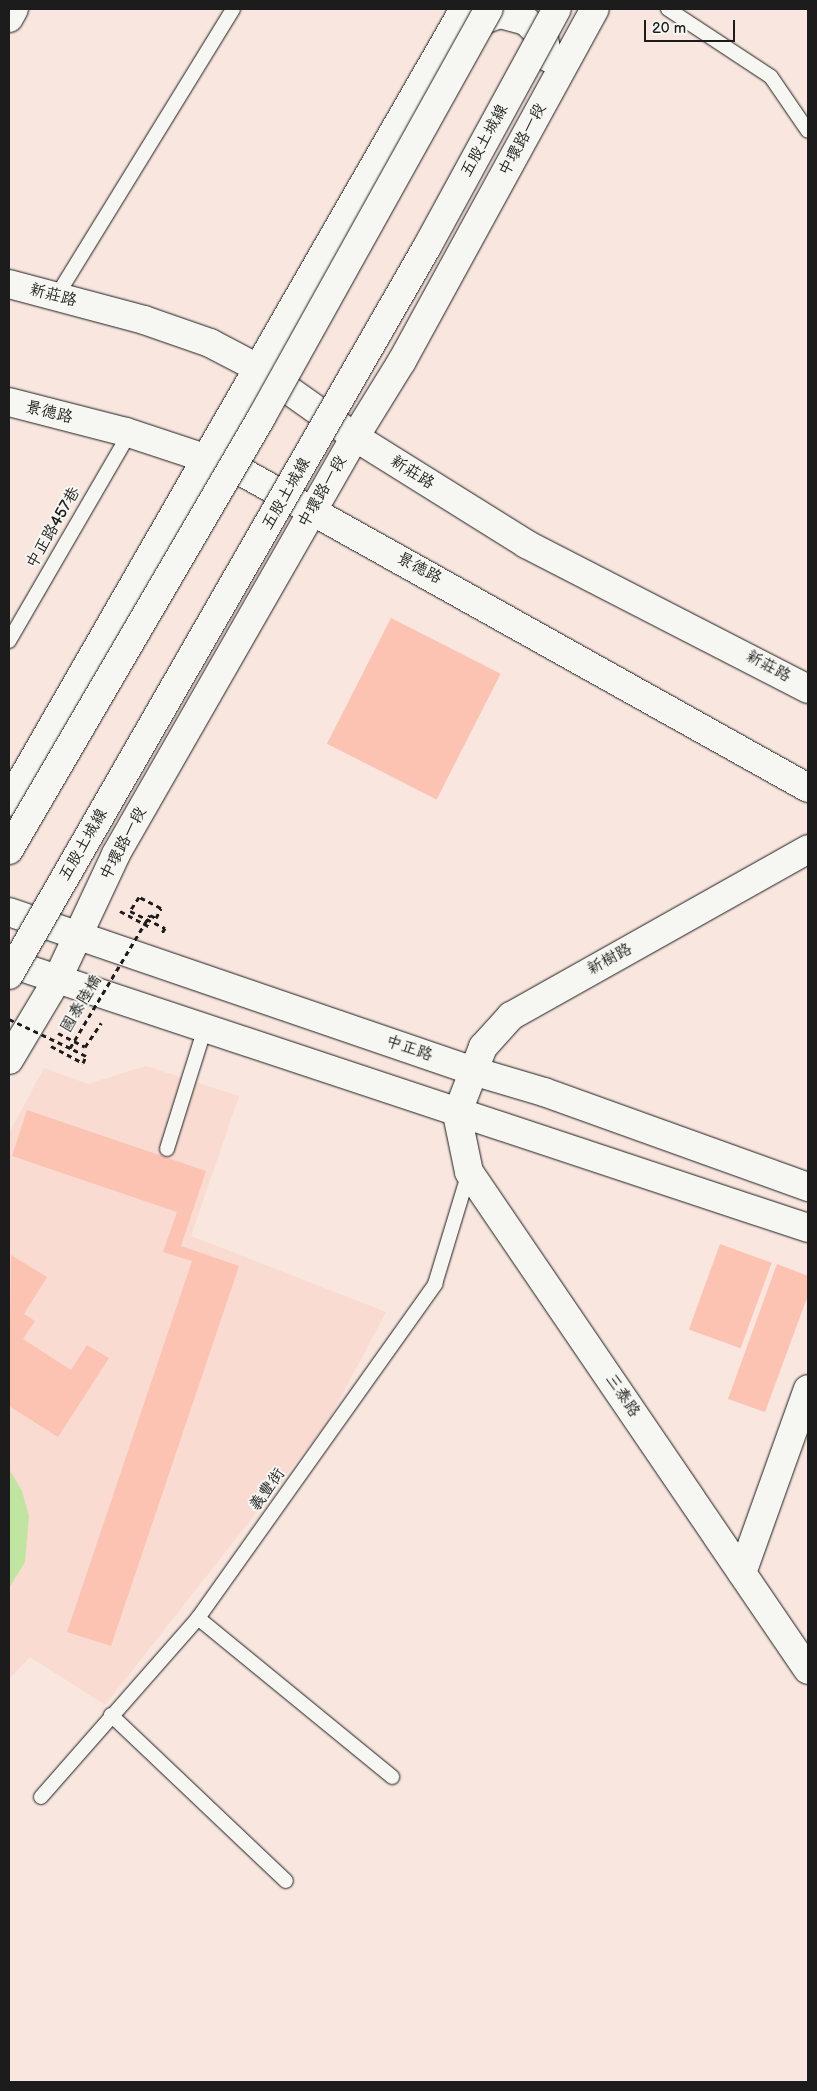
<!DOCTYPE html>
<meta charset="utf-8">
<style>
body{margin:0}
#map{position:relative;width:817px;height:2091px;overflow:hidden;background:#f8e6df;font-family:"Balsamiq Sans","LXGW WenKai TC",sans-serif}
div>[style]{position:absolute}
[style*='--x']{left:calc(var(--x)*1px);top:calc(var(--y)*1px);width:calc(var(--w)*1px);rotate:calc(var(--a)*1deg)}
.built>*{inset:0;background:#f9dbd2}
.green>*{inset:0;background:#c0e5a0}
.building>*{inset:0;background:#fcc2b2;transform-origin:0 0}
.path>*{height:3px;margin-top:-1.5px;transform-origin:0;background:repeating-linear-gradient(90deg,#1c1c1c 0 5px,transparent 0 9px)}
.roads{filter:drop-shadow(0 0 1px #1c1c1c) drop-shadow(0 0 1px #1c1c1c)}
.service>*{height:14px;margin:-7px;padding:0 7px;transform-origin:7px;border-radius:7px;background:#f6f6f2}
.minor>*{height:28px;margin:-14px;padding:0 14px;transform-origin:14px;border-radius:14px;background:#f6f6f2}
.tertiary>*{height:28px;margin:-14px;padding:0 14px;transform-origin:14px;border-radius:14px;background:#f6f6f2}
.secondary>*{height:28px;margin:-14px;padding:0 14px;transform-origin:14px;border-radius:14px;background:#f6f6f2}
.primary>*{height:28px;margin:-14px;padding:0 14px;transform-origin:14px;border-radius:14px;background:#f6f6f2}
.path-bridge>*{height:3px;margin-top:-1.5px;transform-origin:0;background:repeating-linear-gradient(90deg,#1c1c1c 0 5px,transparent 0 9px)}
.bridges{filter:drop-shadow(0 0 1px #1c1c1c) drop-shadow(0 0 1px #1c1c1c)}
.trunk-bridge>*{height:28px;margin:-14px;padding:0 14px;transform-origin:14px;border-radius:14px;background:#f6f6f2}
span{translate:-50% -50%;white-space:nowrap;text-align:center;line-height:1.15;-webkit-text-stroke:4px #f6f6f2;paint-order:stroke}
.street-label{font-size:16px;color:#1c1c1c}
.frame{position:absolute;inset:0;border:10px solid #1c1c1c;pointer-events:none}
.scale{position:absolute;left:644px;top:20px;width:91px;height:22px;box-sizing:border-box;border:2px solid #1c1c1c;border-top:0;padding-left:6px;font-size:15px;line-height:18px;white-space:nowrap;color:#1c1c1c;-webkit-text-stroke:4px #f6f6f2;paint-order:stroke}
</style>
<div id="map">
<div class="built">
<i style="clip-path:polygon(146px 1066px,239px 1096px,191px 1236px,386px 1312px,327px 1423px,105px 1705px,30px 1657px,9px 1679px,9px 1133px,44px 1068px,88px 1084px)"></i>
</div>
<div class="green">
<i style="clip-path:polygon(9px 1469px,22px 1491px,29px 1516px,25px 1562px,9px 1588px)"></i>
</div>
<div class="building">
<i style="left:391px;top:618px;width:123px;height:141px;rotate:27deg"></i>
<i style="clip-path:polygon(27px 1110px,206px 1171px,181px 1246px,239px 1266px,111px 1646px,67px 1632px,192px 1261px,163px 1252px,177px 1212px,12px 1156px)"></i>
<i style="left:720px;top:1244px;width:55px;height:91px;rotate:20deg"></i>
<i style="clip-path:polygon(11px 1255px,47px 1277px,24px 1314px,35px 1321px,23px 1339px,71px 1370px,87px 1345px,109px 1358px,58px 1437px,9px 1406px)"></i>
<i style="clip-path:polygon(777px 1264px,808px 1276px,808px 1295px,765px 1412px,728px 1399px)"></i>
</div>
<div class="path">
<i style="--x:120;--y:911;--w:34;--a:28"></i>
<i style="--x:150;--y:915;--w:7;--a:27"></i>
<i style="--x:156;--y:918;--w:11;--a:-63"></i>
<i style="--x:161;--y:908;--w:25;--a:-153"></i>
<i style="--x:139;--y:897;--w:17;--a:123"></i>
<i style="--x:130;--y:911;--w:39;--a:26"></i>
<i style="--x:165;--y:928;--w:6;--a:121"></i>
<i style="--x:58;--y:1033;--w:30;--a:27"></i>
<i style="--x:85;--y:1047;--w:29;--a:-56"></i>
<i style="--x:51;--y:1046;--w:36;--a:28"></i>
<i style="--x:83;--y:1063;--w:8;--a:-67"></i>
<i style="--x:86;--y:1056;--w:18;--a:-153"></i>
</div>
<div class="roads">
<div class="service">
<i style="--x:668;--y:9;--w:123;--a:33.4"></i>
<i style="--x:771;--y:77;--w:65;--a:55.6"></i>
<i style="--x:56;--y:297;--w:338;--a:-58.4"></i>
<i style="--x:9;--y:641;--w:239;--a:-59.9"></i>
<i style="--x:167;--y:1149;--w:127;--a:-72.6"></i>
<i style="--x:198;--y:1618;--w:251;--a:39.3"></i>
<i style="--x:111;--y:1715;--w:241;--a:43.5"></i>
<i style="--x:41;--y:1797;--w:238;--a:-48.7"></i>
<i style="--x:198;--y:1618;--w:410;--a:-54.6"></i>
<i style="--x:435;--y:1284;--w:117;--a:-73.1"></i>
</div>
<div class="minor">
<i style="--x:9;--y:18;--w:10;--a:-61"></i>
<i style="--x:9;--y:284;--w:140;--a:14.9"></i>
<i style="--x:144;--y:320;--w:70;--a:19.2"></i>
<i style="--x:210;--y:343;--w:52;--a:27.6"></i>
<i style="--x:256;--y:367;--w:121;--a:35.3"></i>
<i style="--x:355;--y:437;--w:202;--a:32"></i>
<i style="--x:526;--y:544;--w:317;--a:27.2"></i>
<i style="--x:9;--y:402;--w:121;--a:14.4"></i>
<i style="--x:126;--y:432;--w:115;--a:18.3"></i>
<i style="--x:235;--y:468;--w:656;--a:29.18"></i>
<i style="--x:742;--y:1573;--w:195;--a:-70.3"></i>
</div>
<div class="tertiary">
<i style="--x:468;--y:26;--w:34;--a:-21"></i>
<i style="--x:500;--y:14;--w:27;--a:15"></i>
<i style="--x:526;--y:21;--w:25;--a:45"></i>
<i style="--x:544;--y:39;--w:19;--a:78"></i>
<i style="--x:9;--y:802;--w:914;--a:-60.15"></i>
<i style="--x:9;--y:1060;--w:96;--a:-59.1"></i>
<i style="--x:58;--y:978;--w:137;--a:-64.9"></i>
<i style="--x:116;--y:854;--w:481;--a:-60.2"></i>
<i style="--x:355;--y:437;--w:89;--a:-58.3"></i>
<i style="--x:402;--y:361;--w:401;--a:-61.3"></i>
<i style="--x:457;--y:1114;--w:59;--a:78.3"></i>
<i style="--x:469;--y:1172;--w:602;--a:55.76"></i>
</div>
<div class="secondary">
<i style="--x:457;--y:1114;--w:72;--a:-68.8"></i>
<i style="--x:483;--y:1047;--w:42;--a:-47.9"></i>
<i style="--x:511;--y:1016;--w:341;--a:-29.3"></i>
</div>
<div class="primary">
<i style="--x:9;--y:912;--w:490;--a:18.9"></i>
<i style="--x:473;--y:1071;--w:74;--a:16.5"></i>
<i style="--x:544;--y:1092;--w:281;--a:19.8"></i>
<i style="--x:9;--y:963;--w:842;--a:18.35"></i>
</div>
</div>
<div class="path-bridge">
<i style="--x:9;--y:1019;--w:68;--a:25.4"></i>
<i style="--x:70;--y:1048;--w:155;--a:-59"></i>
</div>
<div class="bridges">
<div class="trunk-bridge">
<i style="--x:9;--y:850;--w:500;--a:-59.74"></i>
<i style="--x:261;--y:418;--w:468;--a:-60.9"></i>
<i style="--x:9;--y:975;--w:839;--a:-60.14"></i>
<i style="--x:427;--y:247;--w:271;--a:-61.4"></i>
</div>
</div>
<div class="street-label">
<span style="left:523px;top:140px;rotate:-61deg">中環路一段</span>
<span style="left:485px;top:141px;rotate:-61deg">五股土城線</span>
<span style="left:53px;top:296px;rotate:15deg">新莊路</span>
<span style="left:49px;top:413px;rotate:14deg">景德路</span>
<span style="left:412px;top:473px;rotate:32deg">新莊路</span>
<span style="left:323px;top:492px;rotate:-60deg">中環路一段</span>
<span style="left:287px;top:494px;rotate:-60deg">五股土城線</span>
<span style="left:54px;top:528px;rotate:-60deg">中正路457巷</span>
<span style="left:419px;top:569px;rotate:28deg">景德路</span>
<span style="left:768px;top:667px;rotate:28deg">新莊路</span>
<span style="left:124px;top:844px;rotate:-62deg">中環路一段</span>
<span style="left:84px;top:845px;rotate:-60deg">五股土城線</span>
<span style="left:610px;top:960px;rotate:-29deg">新樹路</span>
<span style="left:82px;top:1004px;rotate:-59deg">國泰陸橋</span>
<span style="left:409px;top:1049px;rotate:19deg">中正路</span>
<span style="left:622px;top:1396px;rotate:56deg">三泰路</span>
<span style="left:268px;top:1490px;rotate:-55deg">義豐街</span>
</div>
<div class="frame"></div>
<div class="scale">20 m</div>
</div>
